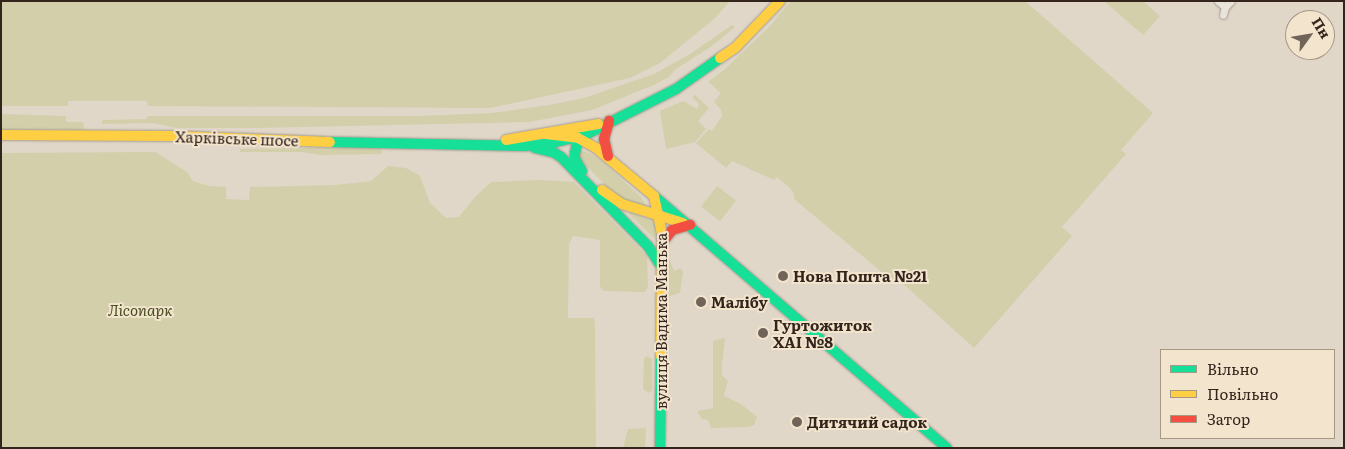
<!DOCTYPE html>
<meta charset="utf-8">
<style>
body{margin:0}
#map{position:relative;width:1345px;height:449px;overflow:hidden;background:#e0d7c8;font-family:Literata,serif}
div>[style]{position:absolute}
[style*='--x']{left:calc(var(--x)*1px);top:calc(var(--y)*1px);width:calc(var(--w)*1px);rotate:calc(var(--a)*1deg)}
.green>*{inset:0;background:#d3cfab;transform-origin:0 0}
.roads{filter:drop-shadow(0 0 1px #a59c92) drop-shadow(0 0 1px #a59c92)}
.street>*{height:7px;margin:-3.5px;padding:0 3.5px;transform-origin:3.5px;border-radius:3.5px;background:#e9e3da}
.fast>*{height:10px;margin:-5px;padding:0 5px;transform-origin:5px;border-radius:5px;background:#16e098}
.slow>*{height:10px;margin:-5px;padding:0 5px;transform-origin:5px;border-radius:5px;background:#ffcf43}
.jam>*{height:10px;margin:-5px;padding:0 5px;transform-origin:5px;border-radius:5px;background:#f24e42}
.dots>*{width:14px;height:14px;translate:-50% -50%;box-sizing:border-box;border:2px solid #f3e4cd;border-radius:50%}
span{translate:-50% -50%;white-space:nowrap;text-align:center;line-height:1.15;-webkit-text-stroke:4px #f3e4cd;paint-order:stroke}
.street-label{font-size:15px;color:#33241c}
.poi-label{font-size:15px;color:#33241c;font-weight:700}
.left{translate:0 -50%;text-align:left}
.park-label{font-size:15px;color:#494e23;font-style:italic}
.frame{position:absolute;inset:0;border:2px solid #33241c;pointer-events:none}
.legend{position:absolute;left:1160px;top:349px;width:175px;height:90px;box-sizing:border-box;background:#f3e4cd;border:1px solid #a69786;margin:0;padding:6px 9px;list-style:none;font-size:15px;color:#33241c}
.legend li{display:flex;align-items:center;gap:10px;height:25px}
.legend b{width:25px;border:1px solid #a69786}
.north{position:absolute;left:1285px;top:10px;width:50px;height:50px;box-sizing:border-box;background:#f3e4cd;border:1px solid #a69786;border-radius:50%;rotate:58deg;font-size:14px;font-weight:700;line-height:20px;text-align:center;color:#33241c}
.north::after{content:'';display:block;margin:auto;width:18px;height:22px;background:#706358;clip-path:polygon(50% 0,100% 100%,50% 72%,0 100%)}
</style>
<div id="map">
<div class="green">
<i style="clip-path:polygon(1px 1px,730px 1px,714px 19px,660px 63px,630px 78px,490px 108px,148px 106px,147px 101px,68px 101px,68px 106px,1px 106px)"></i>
<i style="clip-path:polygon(791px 1px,1025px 1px,1153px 113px,1121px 150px,1126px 154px,1062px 227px,1072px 236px,974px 348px,899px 280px,896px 284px,794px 199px,794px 194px,790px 188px,777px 177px,774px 180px,732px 161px,726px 168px,696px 143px,709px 129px,712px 131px,722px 116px,721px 110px,714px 102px,721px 93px,708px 82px,725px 69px,769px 27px)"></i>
<i style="clip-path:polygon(1104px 1px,1143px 1px,1160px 16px,1143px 35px)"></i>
<i style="clip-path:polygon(732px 25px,735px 27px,712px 46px,676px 69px,669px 77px,654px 85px,592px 110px,529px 122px,255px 128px,177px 128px,152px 123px,102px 124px,102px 120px,147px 119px,147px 116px,417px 116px,492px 113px,549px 105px,584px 98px,654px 74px,690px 54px)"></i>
<i style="clip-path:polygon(695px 95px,709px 108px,698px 121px,706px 129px,695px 142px,666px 149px,660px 111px,683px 101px,697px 109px,699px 104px,692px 97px)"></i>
<i style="clip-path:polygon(1px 114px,66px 116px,66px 122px,83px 122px,84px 125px,83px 130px,1px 130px)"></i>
<i style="clip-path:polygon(381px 147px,382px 154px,321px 155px,301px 152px,240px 152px,240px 149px)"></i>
<i style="clip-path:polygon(578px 149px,593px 155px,604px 163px,641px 197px,649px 210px,622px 198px,609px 189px,577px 156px)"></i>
<i style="clip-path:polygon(155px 152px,187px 172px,193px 181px,209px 186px,226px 187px,226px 199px,249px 200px,250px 187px,336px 185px,371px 181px,388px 166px,406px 168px,420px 176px,430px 203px,446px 218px,459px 217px,475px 197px,491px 182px,540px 180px,574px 182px,647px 256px,648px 287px,645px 292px,603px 291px,600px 286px,600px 240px,573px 236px,569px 244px,568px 318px,594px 318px,595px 324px,596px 448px,1px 448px,1px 153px)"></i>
<i style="left:717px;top:186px;width:24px;height:26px;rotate:38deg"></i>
<i style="clip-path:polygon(629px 212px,655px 221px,656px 240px,629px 214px)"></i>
<i style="clip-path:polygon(669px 259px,674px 271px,681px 268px,683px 272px,680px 293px,667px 297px,666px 261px)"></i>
<i style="clip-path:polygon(725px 338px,722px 365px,722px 375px,728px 381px,724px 396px,741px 404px,757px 417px,754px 425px,749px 427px,711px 428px,708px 420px,702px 419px,698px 413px,698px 411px,713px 408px,713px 341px)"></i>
<i style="clip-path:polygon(647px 356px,652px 359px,652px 390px,649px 393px,643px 389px,644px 358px)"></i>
<i style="clip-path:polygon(646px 428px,645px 448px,623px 448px,628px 429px)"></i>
</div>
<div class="roads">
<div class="street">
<i style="--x:1218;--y:1;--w:9;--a:41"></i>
<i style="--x:1225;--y:7;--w:8;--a:104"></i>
<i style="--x:1225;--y:7;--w:8;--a:-45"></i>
</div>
<div class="fast">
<i style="--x:582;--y:134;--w:6;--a:135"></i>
<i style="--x:578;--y:138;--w:15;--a:101"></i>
<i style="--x:575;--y:153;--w:6;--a:90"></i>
<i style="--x:575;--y:159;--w:14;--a:60"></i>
<i style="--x:330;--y:142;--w:195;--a:1.2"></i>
<i style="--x:525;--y:146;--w:27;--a:-6"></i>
<i style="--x:552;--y:143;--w:34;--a:-14"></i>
<i style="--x:585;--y:135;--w:102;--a:-26.8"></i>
<i style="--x:676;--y:89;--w:54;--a:-35.2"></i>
<i style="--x:535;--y:148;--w:18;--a:13"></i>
<i style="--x:553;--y:152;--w:9;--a:32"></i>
<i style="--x:561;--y:157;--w:124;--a:45.7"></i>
<i style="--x:648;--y:246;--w:24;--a:57"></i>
<i style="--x:654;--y:196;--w:386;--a:40.7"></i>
<i style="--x:660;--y:448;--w:92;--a:-89.4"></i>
</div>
<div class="slow">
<i style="--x:720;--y:58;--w:18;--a:-34"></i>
<i style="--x:735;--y:48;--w:65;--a:-46.2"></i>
<i style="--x:546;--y:134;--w:32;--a:7"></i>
<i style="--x:578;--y:138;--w:21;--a:29"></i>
<i style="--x:596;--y:148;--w:75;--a:39.6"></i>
<i style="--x:654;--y:196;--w:38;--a:78"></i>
<i style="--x:662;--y:233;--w:123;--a:90.5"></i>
<i style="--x:1;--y:135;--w:170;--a:0.3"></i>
<i style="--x:171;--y:136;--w:159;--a:2.2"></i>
<i style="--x:506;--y:140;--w:94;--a:-9.8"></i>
<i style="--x:602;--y:190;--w:24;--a:35"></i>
<i style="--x:622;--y:204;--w:64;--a:17.3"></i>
</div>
<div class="jam">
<i style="--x:608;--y:156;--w:17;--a:-103"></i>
<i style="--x:604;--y:139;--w:19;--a:-74"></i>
<i style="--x:662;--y:243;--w:16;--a:-52"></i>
<i style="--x:672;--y:230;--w:19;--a:-16"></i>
</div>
</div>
<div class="dots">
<i style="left:783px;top:276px;background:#706358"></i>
<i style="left:701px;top:302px;background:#706358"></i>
<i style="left:763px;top:333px;background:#706358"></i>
<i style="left:797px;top:422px;background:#706358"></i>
</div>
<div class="street-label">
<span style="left:237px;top:138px;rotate:2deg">Харківське шосе</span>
<span style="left:661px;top:321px;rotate:-90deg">вулиця Вадима Манька</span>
</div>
<div class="poi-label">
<span class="left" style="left:793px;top:276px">Нова Пошта №21</span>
<span class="left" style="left:711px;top:302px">Малібу</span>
<span class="left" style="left:773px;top:333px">Гуртожиток<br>ХАІ №8</span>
<span class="left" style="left:807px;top:422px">Дитячий садок</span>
</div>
<div class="park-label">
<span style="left:140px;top:310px">Лісопарк</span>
</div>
<div class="frame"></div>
<ul class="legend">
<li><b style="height:6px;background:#16e098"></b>Вільно</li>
<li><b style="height:6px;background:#ffcf43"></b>Повільно</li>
<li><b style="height:6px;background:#f24e42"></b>Затор</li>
</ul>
<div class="north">Пн</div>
</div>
